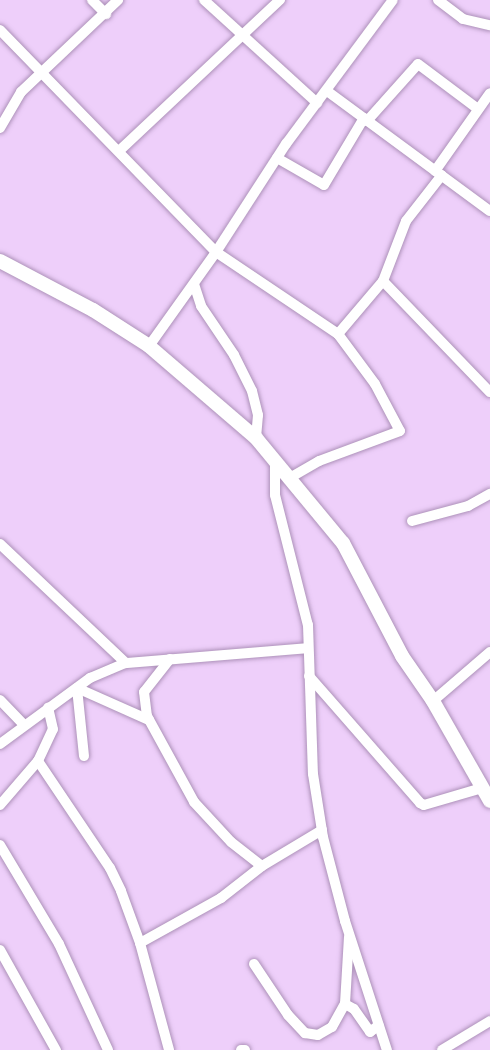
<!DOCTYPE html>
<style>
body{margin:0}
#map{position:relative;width:490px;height:1050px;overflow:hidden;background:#eecffa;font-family:"Nunito Sans",sans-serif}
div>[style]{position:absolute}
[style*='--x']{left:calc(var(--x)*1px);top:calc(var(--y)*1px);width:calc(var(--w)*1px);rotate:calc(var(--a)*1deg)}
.roads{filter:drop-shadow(0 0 2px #ad91b9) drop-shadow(0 0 2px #ad91b9)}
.minor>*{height:10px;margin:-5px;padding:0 5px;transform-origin:5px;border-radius:5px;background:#fff}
.secondary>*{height:14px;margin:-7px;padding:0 7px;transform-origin:7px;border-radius:7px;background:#fff}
span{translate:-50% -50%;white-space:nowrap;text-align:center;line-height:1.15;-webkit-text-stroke:4.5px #eecffa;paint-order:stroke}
</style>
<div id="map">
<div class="roads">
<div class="minor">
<i style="--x:92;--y:0;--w:20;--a:45"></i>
<i style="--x:204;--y:0;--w:153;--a:42.3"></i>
<i style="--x:438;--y:0;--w:31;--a:37"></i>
<i style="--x:463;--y:19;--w:28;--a:13"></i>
<i style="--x:0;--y:30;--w:310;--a:45.8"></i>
<i style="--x:216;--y:252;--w:147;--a:33.9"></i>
<i style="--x:338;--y:334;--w:62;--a:53.5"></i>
<i style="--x:375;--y:384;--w:53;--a:62"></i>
<i style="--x:400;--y:431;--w:86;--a:159.7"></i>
<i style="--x:319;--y:461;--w:32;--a:150"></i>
<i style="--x:327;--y:91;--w:202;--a:36.4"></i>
<i style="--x:367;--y:121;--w:76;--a:-48.2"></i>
<i style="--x:418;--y:64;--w:75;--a:36.9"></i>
<i style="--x:0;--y:128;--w:42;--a:-59.7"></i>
<i style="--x:21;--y:92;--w:134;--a:-43.5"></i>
<i style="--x:119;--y:151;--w:221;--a:-43.2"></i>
<i style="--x:277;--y:158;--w:54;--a:29.9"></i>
<i style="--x:324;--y:185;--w:78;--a:-59.2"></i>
<i style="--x:435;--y:171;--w:95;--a:-54.8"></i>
<i style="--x:383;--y:281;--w:154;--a:46.1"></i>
<i style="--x:194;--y:284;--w:23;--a:72"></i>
<i style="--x:201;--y:306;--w:59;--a:56"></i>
<i style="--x:234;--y:355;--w:40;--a:63.4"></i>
<i style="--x:252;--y:391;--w:25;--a:76"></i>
<i style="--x:258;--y:415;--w:23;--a:95"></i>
<i style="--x:338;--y:334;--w:70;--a:-49.7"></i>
<i style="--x:383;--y:281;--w:64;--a:-69"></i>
<i style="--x:406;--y:221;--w:58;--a:-52"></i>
<i style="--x:149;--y:346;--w:115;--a:-54.5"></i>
<i style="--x:216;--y:252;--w:129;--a:-57.1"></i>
<i style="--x:286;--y:144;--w:179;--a:-53.4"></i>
<i style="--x:275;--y:460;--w:35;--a:90"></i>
<i style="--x:275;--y:495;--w:134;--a:75.8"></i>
<i style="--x:308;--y:625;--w:149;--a:88.1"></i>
<i style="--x:313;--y:774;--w:64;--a:81"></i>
<i style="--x:323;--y:837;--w:87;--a:75.3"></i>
<i style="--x:345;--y:921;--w:136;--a:72"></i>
<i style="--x:412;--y:521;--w:58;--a:-15"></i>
<i style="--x:468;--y:506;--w:25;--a:-29"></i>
<i style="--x:0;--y:544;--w:173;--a:43.4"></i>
<i style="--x:170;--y:659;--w:42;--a:128.2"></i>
<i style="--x:144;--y:692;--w:24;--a:83"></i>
<i style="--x:147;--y:716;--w:98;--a:61.3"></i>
<i style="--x:194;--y:802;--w:54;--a:47.2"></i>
<i style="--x:231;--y:842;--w:39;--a:38"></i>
<i style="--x:309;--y:676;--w:169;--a:48.8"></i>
<i style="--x:420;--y:803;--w:4;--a:27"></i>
<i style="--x:424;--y:805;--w:60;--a:-16.3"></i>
<i style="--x:0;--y:700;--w:35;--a:46"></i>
<i style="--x:433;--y:701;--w:75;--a:-40.7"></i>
<i style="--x:0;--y:744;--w:112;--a:-36.3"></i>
<i style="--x:90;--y:678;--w:39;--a:-23"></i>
<i style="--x:126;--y:663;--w:182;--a:-4.7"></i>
<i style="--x:84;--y:756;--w:68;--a:-95.9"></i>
<i style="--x:77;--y:688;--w:79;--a:24"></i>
<i style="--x:38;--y:761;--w:129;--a:56.1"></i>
<i style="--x:110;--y:868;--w:25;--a:64"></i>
<i style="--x:121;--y:891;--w:55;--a:69.9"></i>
<i style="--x:140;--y:943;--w:111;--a:74.8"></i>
<i style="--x:0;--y:805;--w:58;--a:-49.2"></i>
<i style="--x:38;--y:761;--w:35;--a:-65"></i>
<i style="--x:53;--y:729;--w:22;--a:-103"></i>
<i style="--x:0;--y:845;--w:115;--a:59.2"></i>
<i style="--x:59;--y:944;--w:117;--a:65.2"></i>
<i style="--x:140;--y:943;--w:93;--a:-29.1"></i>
<i style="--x:221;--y:898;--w:52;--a:-38"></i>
<i style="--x:262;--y:866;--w:70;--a:-31"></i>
<i style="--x:0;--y:950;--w:115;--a:60.8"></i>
<i style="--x:254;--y:964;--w:61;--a:56.3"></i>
<i style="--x:288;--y:1015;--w:25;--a:47"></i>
<i style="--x:305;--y:1033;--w:13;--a:9"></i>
<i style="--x:318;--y:1035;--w:16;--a:-30"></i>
<i style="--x:332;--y:1027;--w:26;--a:-61"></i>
<i style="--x:345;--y:1004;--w:67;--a:-86.6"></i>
<i style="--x:345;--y:1004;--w:10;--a:29"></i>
<i style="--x:354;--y:1009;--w:28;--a:55"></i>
<i style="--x:370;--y:1032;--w:11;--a:-38"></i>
<i style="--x:241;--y:1050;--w:4;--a:0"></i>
<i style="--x:442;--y:1050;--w:56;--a:-31.1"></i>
</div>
<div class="secondary">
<i style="--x:0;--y:261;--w:105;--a:27.8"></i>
<i style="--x:93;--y:310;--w:67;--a:32.7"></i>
<i style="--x:149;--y:346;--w:141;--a:40.7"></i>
<i style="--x:256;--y:438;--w:136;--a:50.4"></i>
<i style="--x:343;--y:543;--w:127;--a:62.4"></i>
<i style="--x:402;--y:656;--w:55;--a:55.4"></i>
<i style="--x:433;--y:701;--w:115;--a:60.3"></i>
</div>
</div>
</div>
